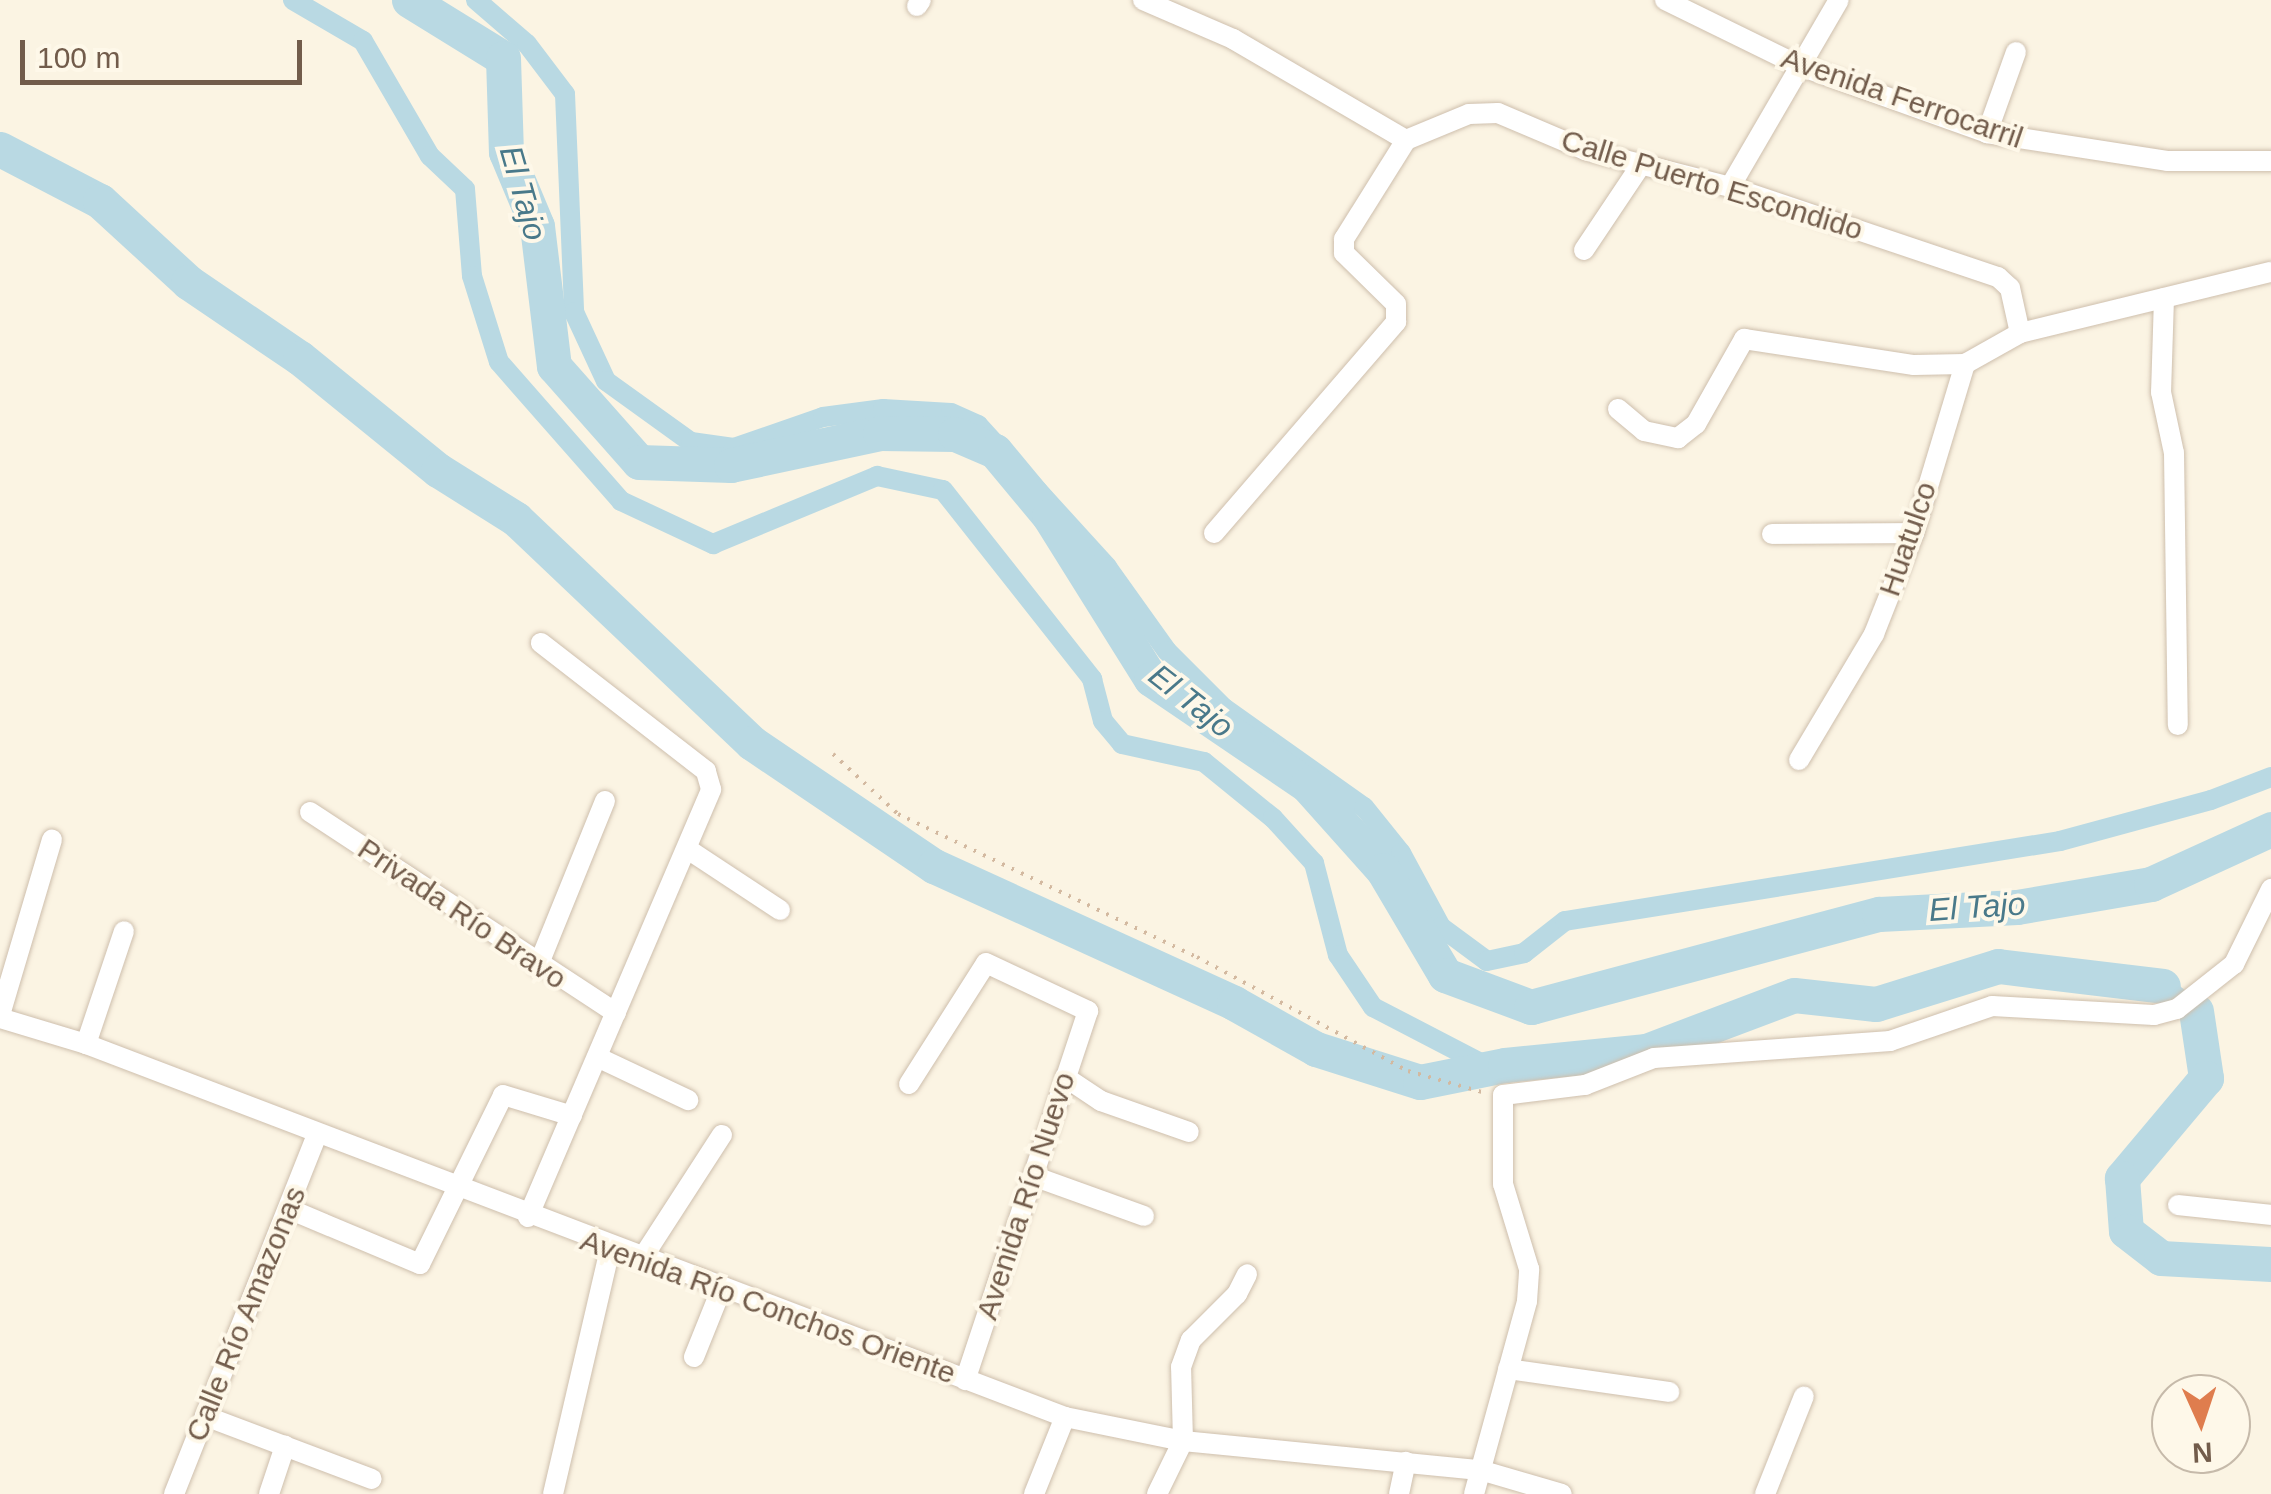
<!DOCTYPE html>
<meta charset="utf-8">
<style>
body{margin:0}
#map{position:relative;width:2271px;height:1494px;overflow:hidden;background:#fbf4e3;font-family:Arial,sans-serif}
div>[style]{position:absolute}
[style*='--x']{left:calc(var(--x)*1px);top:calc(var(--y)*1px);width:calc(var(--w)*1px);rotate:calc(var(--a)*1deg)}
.canal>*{height:20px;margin:-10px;padding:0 10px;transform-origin:10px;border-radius:10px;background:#b9d9e3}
.river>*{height:35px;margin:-17.5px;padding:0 17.5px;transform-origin:17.5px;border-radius:17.5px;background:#b9d9e3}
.path>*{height:4px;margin-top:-2px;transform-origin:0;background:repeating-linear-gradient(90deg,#d3b9a0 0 2.5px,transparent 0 10.5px)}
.roads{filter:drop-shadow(0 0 2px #cebfad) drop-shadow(0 0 2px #cebfad)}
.minor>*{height:20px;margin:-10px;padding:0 10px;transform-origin:10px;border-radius:10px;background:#fff}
span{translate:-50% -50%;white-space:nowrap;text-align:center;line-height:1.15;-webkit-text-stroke:8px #fef8e9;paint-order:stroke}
.street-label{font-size:30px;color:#725c4b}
.water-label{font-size:32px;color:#49798a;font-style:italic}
.north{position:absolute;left:2151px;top:1374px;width:100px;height:100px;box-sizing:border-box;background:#fef8e9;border:2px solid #c6baaa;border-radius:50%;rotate:177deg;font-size:28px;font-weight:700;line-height:40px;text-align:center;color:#725c4b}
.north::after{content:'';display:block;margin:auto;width:35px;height:45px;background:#df7d4e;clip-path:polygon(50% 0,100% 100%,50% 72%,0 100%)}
.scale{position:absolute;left:20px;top:40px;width:282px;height:45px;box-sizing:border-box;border:5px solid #725c4b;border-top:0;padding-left:12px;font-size:30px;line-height:35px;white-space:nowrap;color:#725c4b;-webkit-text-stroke:8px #fef8e9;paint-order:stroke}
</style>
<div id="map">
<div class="canal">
<i style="--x:293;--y:0;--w:81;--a:30.4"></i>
<i style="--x:363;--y:41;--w:133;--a:59.8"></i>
<i style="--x:430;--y:156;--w:48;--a:43.3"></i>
<i style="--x:465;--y:189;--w:87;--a:85.4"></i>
<i style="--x:472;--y:276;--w:90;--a:72.6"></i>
<i style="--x:499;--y:362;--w:185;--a:48.7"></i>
<i style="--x:621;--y:501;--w:102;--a:25.1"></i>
<i style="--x:713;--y:544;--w:178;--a:-22.5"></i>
<i style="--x:877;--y:476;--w:67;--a:12"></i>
<i style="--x:943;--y:490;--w:241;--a:51.7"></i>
<i style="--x:1092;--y:679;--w:43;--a:75.3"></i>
<i style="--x:1103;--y:721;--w:30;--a:50"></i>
<i style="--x:1122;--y:744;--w:84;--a:12.4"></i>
<i style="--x:1204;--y:762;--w:89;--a:39.1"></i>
<i style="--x:1273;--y:818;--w:61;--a:47.7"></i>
<i style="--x:1314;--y:863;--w:95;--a:75.4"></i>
<i style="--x:1338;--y:955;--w:63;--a:56.1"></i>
<i style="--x:1373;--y:1007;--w:132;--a:27.5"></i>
<i style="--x:476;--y:0;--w:67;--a:40.8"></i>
<i style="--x:527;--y:44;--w:63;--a:52.8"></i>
<i style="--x:565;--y:94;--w:218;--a:87.6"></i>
<i style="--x:574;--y:312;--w:76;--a:65.1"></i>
<i style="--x:606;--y:381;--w:105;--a:35.7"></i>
<i style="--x:691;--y:442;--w:43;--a:7.9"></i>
<i style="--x:734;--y:448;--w:94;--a:-19.2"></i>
<i style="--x:823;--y:417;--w:61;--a:-7.6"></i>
<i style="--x:883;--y:409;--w:68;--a:3.4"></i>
<i style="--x:951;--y:413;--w:30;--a:24"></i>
<i style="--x:978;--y:425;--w:192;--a:47.7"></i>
<i style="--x:1107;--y:567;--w:103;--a:54.5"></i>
<i style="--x:1167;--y:651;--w:81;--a:45"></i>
<i style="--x:1224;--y:708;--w:171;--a:35.3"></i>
<i style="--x:1364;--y:807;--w:59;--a:51.2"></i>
<i style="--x:1401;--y:853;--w:84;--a:61.6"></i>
<i style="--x:1441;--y:927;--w:57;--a:36.5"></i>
<i style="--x:1487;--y:961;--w:38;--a:-12"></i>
<i style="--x:1524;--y:953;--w:52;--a:-38"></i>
<i style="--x:1565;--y:921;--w:501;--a:-9.18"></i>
<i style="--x:2060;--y:841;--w:156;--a:-15.2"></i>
<i style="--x:2211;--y:800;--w:64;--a:-21"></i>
<i style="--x:2163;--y:986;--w:41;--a:37.1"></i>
</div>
<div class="river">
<i style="--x:409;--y:0;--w:110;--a:31.7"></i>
<i style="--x:503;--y:58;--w:94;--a:88.2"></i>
<i style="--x:506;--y:152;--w:80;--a:67.3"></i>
<i style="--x:537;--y:226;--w:141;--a:83.1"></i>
<i style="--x:554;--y:366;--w:128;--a:48.5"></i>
<i style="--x:639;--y:462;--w:92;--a:1.9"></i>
<i style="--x:731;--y:465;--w:152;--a:-12.1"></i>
<i style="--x:880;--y:433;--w:75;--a:0.8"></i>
<i style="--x:955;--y:434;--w:43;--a:23"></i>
<i style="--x:995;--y:451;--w:85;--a:50.3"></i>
<i style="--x:1049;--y:516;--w:192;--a:58"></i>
<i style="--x:1151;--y:679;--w:189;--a:34.2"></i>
<i style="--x:1307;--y:785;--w:114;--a:48.2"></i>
<i style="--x:1383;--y:870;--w:122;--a:59.4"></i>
<i style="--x:1445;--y:975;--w:92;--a:20.4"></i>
<i style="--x:1531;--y:1007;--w:360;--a:-15"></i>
<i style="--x:1879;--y:914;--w:138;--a:-2.9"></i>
<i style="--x:2017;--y:907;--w:136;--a:-9.7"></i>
<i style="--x:2151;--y:884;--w:132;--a:-24.6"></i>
<i style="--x:0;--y:149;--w:113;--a:27.5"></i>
<i style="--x:100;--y:201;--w:120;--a:42.6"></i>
<i style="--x:188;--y:282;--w:135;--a:34.2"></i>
<i style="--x:300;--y:358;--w:178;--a:39.1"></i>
<i style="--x:438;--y:470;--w:92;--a:32.1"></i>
<i style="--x:516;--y:519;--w:325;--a:43.5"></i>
<i style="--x:752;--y:743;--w:220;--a:34.1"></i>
<i style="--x:934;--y:866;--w:330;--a:24.5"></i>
<i style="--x:1234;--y:1003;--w:94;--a:29.3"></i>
<i style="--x:1316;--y:1049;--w:109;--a:17.6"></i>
<i style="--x:1420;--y:1082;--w:87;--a:-11.3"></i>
<i style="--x:1505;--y:1065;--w:142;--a:-5.7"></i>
<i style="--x:1646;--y:1051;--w:158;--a:-20.7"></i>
<i style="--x:1794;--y:995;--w:82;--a:6.3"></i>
<i style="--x:1876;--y:1004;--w:128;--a:-17.3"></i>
<i style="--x:1998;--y:966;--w:166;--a:6.9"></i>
<i style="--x:2196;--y:1011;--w:68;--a:81.5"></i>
<i style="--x:2206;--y:1078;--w:131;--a:130"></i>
<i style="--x:2122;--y:1178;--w:53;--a:85.7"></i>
<i style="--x:2126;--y:1231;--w:44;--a:37.6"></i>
<i style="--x:2161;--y:1258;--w:110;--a:3.1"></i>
</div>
<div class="path">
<i style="--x:833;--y:754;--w:88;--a:42.7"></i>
<i style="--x:898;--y:814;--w:331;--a:25.6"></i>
<i style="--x:1197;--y:957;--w:240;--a:28.4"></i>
<i style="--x:1408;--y:1071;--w:80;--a:15.9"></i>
</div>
<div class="roads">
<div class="minor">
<i style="--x:1143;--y:0;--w:98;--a:23.4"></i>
<i style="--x:1233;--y:39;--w:200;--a:30.3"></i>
<i style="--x:1406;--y:140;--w:68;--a:-22.4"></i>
<i style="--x:1469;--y:114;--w:29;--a:-2"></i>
<i style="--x:1498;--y:113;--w:95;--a:23"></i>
<i style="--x:1585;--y:150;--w:150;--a:14.3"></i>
<i style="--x:1730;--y:187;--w:283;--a:18.6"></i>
<i style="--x:1998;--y:277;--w:16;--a:43"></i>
<i style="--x:2010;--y:288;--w:46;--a:77.5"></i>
<i style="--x:1665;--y:0;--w:150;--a:26.1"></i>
<i style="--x:1800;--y:66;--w:199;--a:19.7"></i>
<i style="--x:1987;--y:133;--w:182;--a:8.8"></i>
<i style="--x:2167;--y:161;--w:104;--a:0"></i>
<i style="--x:917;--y:6;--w:7;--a:-56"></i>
<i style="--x:1987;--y:133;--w:86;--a:-70.3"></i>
<i style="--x:1730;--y:187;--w:216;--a:-59.8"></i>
<i style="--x:1584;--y:250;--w:102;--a:-56.2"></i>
<i style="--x:2164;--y:298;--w:94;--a:91.8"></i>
<i style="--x:2161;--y:392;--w:62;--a:78"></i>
<i style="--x:2174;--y:453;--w:272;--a:89.2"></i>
<i style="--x:1618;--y:409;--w:34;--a:40"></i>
<i style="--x:1644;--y:431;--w:35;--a:12"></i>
<i style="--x:1678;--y:438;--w:23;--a:-38"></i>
<i style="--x:1696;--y:424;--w:98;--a:-60.5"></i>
<i style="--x:1744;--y:339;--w:172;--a:8.7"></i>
<i style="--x:1914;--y:365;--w:51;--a:-1.1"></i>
<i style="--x:1214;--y:533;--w:279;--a:-49.2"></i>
<i style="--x:1396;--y:322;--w:18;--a:-90"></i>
<i style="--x:1396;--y:304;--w:73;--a:-135.6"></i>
<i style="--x:1344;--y:253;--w:14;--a:-90"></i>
<i style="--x:1344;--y:239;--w:117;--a:-57.9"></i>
<i style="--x:1772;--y:534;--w:142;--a:-0.4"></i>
<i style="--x:1799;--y:760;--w:147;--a:-59.2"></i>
<i style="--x:1874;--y:634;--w:109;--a:-68.4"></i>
<i style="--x:1914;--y:533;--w:177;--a:-73.2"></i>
<i style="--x:1965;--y:364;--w:63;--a:-29.4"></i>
<i style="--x:2020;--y:333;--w:258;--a:-13.7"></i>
<i style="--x:310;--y:812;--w:366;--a:33.3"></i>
<i style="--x:689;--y:850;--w:109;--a:33.4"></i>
<i style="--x:538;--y:966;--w:178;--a:-67.9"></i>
<i style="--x:0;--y:1015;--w:183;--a:-73.5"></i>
<i style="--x:0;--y:1018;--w:90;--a:16.8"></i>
<i style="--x:86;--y:1044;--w:1048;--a:20.86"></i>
<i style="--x:1065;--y:1417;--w:120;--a:11.5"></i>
<i style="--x:1183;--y:1441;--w:298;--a:5.6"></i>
<i style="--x:1480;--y:1470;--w:85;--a:16.3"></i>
<i style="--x:86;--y:1044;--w:119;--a:-71.4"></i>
<i style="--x:597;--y:1057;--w:101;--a:25.3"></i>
<i style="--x:1065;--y:1077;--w:43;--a:33.7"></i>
<i style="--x:1101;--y:1101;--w:93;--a:19.4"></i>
<i style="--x:909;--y:1084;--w:143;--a:-57.5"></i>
<i style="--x:986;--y:963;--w:113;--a:25.2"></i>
<i style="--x:1088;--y:1011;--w:389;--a:108.4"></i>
<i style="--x:1033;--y:1176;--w:118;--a:19.8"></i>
<i style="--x:2178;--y:1205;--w:94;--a:6.1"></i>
<i style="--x:289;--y:1209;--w:142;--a:22.8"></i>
<i style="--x:420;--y:1264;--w:188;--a:-63.8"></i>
<i style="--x:503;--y:1095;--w:72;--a:16.9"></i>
<i style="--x:528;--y:1217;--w:465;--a:-66.8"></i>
<i style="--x:711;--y:789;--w:19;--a:-106"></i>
<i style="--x:706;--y:771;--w:209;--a:-142.2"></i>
<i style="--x:641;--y:1260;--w:149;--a:-57.1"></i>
<i style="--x:694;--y:1357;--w:72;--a:-68.1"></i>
<i style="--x:1508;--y:1369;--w:163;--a:8.1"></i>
<i style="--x:205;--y:1416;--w:178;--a:20.7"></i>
<i style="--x:174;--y:1494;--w:387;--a:-68.3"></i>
<i style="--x:269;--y:1494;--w:51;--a:-71.6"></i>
<i style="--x:553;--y:1494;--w:252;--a:-76.9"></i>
<i style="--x:1034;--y:1494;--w:83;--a:-68.1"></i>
<i style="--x:1157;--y:1494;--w:59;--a:-63.9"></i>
<i style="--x:1183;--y:1441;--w:74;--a:-91.5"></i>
<i style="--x:1181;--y:1367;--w:29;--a:-70"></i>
<i style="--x:1191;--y:1340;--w:65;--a:-45"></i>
<i style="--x:1237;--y:1294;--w:22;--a:-63"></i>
<i style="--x:1399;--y:1494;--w:33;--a:-78"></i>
<i style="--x:1474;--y:1494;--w:200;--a:-74.6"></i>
<i style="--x:1527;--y:1301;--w:32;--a:-86"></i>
<i style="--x:1529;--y:1269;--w:89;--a:-107"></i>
<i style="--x:1503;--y:1184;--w:89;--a:-90"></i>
<i style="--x:1503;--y:1095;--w:83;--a:-7"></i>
<i style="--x:1585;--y:1085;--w:74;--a:-21.4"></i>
<i style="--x:1654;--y:1058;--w:237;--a:-4.1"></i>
<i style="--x:1890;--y:1041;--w:108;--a:-18.9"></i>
<i style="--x:1992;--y:1006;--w:162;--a:3.2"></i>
<i style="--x:2154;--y:1015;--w:24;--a:-15"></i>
<i style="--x:2177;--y:1009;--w:73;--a:-38.3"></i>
<i style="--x:2234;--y:964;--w:84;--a:-63.7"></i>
<i style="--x:1765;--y:1494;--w:105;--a:-68.3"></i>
</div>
</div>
<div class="street-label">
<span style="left:1902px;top:98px;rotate:19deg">Avenida Ferrocarril</span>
<span style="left:1712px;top:185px;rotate:17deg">Calle Puerto Escondido</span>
<span style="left:1908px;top:539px;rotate:-71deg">Huatulco</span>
<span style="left:462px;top:914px;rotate:34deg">Privada Río Bravo</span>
<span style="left:1026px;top:1196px;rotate:-72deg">Avenida Río Nuevo</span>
<span style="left:768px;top:1307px;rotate:20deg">Avenida Río Conchos Oriente</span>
<span style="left:246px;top:1314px;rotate:-68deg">Calle Río Amazonas</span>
</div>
<div class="water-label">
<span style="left:523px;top:193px;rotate:74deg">El Tajo</span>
<span style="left:1191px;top:701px;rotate:38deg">El Tajo</span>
<span style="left:1977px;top:907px;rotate:-4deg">El Tajo</span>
</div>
<div class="north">N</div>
<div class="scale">100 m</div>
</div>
